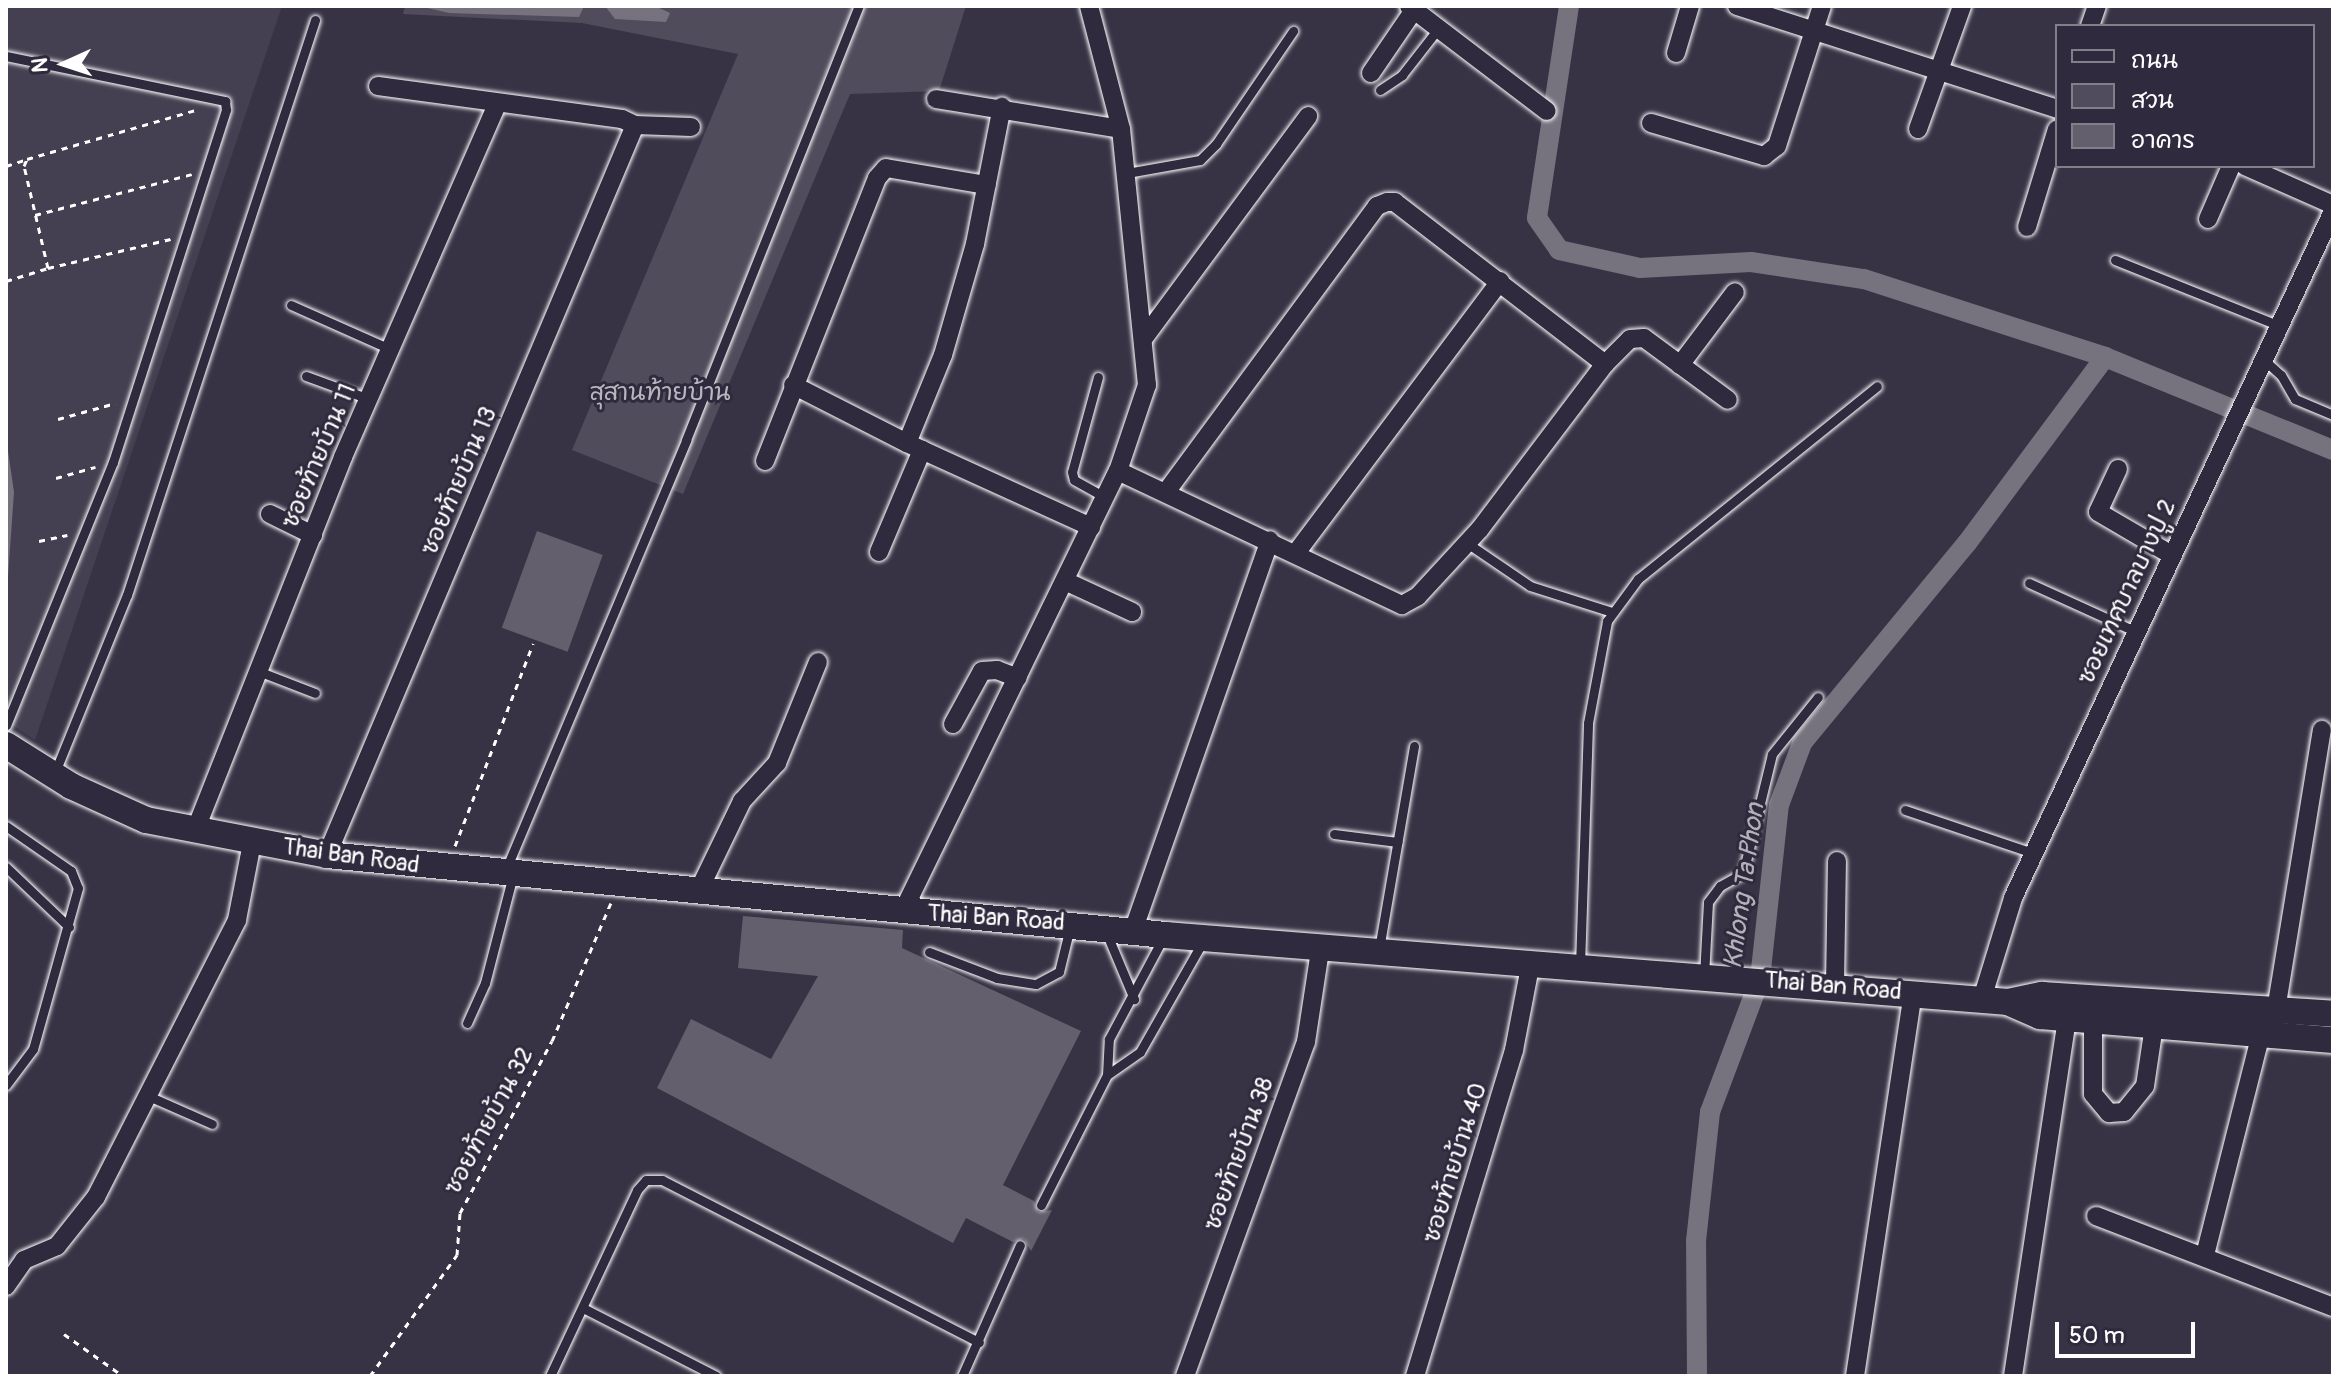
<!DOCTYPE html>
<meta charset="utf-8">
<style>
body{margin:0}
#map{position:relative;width:2339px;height:1382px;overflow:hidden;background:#373345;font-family:Pangolin,"Playpen Sans Thai",sans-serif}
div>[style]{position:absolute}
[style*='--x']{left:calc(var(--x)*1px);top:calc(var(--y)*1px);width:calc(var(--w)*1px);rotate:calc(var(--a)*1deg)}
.built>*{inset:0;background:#444051}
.green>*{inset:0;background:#514c5c}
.water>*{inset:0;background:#76737f}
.canal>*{height:20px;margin:-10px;padding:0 10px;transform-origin:10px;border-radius:10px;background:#76737f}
.building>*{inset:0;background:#635f6d;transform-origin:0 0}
.path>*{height:3px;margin-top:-1.5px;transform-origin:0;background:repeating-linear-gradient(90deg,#fff 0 6px,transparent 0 12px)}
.roads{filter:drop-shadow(0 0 2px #fff) drop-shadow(0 0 2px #fff)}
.lane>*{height:9px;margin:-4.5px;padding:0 4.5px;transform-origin:4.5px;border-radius:4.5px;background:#2f2a3d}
.street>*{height:18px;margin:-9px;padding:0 9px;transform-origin:9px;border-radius:9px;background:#2f2a3d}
.secondary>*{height:26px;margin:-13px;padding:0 13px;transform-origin:13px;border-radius:13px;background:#2f2a3d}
span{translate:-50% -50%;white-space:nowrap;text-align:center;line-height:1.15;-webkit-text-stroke:6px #2f2a3d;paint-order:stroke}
.park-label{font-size:24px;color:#b9b7be}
.street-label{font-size:24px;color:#fff}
.water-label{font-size:26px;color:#b4b2b9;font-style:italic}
.frame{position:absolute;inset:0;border:8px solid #fff;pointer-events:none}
.legend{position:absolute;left:2055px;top:24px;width:260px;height:144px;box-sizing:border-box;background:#2f2a3d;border:2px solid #827f8b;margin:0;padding:10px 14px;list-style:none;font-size:24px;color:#fff}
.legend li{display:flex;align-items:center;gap:16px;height:40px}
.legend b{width:40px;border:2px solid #827f8b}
.north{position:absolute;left:24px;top:24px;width:80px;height:80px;-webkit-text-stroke:6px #2f2a3d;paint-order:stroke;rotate:267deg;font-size:22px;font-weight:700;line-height:32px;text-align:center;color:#fff}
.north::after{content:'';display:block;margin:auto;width:28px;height:36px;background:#fff;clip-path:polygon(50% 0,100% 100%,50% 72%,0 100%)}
.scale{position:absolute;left:2055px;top:1322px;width:140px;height:36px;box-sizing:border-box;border:4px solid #fff;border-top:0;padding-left:10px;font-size:24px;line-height:28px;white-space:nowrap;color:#fff;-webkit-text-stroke:6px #2f2a3d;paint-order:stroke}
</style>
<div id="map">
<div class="built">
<i style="clip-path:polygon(6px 6px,282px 6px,35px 740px,6px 721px)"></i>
</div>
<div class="green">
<i style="clip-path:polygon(405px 6px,966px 6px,939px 91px,850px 94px,683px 494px,572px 450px,738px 54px,582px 23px,403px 14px)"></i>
</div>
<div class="water">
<i style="clip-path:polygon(419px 6px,584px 6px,579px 17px,449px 13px)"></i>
<i style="clip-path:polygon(605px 6px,655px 6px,670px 13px,666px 22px,615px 19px)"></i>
<i style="clip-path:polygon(6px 437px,14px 492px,6px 605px)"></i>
</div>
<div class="canal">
<i style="--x:1569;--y:6;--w:214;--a:98.6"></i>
<i style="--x:1537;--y:218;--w:39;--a:55"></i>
<i style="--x:1559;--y:250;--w:83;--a:12.5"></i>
<i style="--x:1640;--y:268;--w:111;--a:-3.1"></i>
<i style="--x:1751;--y:262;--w:114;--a:8.6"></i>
<i style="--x:1864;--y:279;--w:253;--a:17.9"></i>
<i style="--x:2105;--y:357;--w:246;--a:22.2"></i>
<i style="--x:1697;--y:1376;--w:135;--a:-90.4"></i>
<i style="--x:1696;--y:1241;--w:130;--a:-83.8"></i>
<i style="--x:1710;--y:1112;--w:142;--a:-69.4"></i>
<i style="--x:1760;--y:979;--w:175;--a:-83.8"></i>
<i style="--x:1779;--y:805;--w:66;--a:-69.6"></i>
<i style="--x:1802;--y:743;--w:259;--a:-50.5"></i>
<i style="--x:1967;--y:543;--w:232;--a:-53.4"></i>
</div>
<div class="building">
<i style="left:537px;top:531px;width:70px;height:103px;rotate:20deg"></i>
<i style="clip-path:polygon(743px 916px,903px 930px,902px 948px,1081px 1031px,1003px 1185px,1034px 1201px,1038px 1212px,1052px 1210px,1031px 1251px,1024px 1239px,1013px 1242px,966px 1218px,953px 1243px,657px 1088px,691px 1019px,771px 1059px,818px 976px,738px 968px)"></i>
</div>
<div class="path">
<i style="--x:6;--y:166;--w:19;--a:-18"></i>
<i style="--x:35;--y:215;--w:162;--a:-14.6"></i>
<i style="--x:48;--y:268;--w:126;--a:-13.3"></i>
<i style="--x:6;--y:281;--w:44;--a:-17.2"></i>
<i style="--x:48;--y:268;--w:105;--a:-103.2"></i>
<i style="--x:24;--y:166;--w:8;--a:-67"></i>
<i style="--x:27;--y:159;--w:176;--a:-16.2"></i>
<i style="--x:58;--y:419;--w:60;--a:-15.4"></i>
<i style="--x:56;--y:478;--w:41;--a:-15.8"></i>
<i style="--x:39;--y:541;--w:29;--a:-12"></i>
<i style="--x:455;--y:846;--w:217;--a:-68.9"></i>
<i style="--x:64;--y:1334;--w:72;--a:35.4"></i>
<i style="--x:370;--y:1376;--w:149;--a:-54.3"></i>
<i style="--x:457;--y:1255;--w:42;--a:-85.9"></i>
<i style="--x:460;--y:1213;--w:195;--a:-61.9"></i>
<i style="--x:552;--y:1041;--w:150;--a:-66.9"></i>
</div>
<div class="roads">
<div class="lane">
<i style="--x:6;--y:56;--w:224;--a:11.6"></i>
<i style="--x:225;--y:101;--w:9;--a:84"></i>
<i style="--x:226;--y:110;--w:370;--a:107.8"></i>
<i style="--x:113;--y:462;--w:284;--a:112.1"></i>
<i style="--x:1380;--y:90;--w:27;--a:-34"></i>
<i style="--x:1402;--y:75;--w:58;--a:-52"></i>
<i style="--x:1127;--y:173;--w:74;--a:-10.1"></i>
<i style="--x:1200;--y:160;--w:23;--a:-45"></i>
<i style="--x:1216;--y:144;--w:137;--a:-55.7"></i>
<i style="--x:2115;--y:260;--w:178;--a:21.8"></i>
<i style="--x:291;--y:305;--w:108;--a:24"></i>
<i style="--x:2263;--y:359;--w:24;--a:42"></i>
<i style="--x:2281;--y:375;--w:28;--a:60"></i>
<i style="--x:2295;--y:399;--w:41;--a:22.8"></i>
<i style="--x:306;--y:376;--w:67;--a:20.1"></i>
<i style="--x:1098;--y:377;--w:98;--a:105.3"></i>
<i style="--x:1072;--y:472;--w:8;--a:76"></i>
<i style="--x:1074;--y:480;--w:35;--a:29"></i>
<i style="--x:1467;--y:543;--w:76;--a:34.3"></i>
<i style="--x:1530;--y:586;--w:86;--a:17.6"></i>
<i style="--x:2029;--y:583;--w:116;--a:24.4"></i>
<i style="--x:258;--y:671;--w:61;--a:21.1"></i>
<i style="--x:55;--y:772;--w:191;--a:-67.9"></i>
<i style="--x:127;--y:595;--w:605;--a:-71.89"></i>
<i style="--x:1905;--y:810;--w:135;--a:18.6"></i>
<i style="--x:6;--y:826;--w:79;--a:34.7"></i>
<i style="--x:71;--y:871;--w:18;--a:68"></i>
<i style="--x:78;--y:888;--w:167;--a:105.6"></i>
<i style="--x:33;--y:1049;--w:45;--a:126.9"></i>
<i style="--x:1334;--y:834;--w:64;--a:7.2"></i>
<i style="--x:6;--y:867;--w:87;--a:43.6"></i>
<i style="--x:506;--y:869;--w:465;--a:-67.2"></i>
<i style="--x:686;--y:440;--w:467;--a:-68.3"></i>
<i style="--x:1106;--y:932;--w:73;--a:67.3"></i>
<i style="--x:1379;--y:949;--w:206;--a:-80.2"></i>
<i style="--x:929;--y:952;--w:73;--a:20.9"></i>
<i style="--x:997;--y:978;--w:39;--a:9"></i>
<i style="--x:1036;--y:984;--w:26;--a:-28"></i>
<i style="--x:1059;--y:972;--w:46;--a:-76.3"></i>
<i style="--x:1580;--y:966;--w:243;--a:-88.1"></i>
<i style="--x:1588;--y:723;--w:104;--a:-79.4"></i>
<i style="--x:1607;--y:621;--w:52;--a:-53.6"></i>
<i style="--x:1638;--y:579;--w:307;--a:-38.9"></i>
<i style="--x:1704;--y:976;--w:74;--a:-86.9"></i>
<i style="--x:1708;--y:902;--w:20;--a:-53"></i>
<i style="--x:1720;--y:886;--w:26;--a:-29"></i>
<i style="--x:1743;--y:873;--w:122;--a:-76.3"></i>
<i style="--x:1772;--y:754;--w:73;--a:-51.1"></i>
<i style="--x:467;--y:1023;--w:44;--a:-65.8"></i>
<i style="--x:485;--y:983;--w:112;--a:-75.5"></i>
<i style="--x:1107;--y:1075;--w:40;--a:-34.9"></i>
<i style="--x:1140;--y:1052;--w:128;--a:-60.4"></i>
<i style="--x:146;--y:1095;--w:72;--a:23.7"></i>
<i style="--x:1041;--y:1205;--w:146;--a:-63.1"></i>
<i style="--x:1107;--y:1075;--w:36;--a:-87"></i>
<i style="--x:1109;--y:1039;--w:115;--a:-61.9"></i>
<i style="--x:583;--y:1308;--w:149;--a:27.1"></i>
<i style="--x:550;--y:1376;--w:205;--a:-64.9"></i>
<i style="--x:637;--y:1190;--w:13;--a:-48"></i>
<i style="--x:646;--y:1180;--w:16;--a:0"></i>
<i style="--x:662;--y:1180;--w:356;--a:27.1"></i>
<i style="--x:962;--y:1376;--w:143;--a:-66.1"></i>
</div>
<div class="street">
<i style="--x:1409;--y:6;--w:173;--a:37.3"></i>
<i style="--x:1737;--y:6;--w:336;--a:17.8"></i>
<i style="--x:2090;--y:26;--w:21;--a:-71"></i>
<i style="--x:1676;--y:53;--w:49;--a:-73.4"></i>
<i style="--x:1371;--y:73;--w:76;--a:-55.7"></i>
<i style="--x:378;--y:86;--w:246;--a:7.7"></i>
<i style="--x:622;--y:119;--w:14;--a:25"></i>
<i style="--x:635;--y:125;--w:56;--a:2"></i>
<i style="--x:936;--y:99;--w:187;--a:9.2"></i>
<i style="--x:1651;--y:123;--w:118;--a:16.3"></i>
<i style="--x:1764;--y:156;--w:16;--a:-38"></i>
<i style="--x:1777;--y:146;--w:147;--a:-72.2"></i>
<i style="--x:1918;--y:129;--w:131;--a:-70.3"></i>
<i style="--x:2245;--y:166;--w:96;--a:23.9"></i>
<i style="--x:2208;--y:219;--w:58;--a:-66.5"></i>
<i style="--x:2027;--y:227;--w:102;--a:-73"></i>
<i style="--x:1144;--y:338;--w:276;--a:-53.5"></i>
<i style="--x:1605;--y:364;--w:35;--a:-45"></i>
<i style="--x:1630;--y:339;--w:14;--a:-4"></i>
<i style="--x:1644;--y:338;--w:104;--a:36.4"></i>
<i style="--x:1680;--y:365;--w:91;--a:-53"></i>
<i style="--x:793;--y:385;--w:128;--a:27"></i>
<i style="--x:922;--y:450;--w:186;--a:24.5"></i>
<i style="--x:765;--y:461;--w:304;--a:-68.4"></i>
<i style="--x:877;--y:178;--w:13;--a:-48"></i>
<i style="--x:886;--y:168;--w:102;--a:9.6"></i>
<i style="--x:2118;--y:469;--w:47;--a:114.9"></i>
<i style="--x:2098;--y:512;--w:83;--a:30.3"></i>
<i style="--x:1118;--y:471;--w:314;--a:25.3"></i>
<i style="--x:1402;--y:605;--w:18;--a:-29"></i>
<i style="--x:1418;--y:596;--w:91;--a:-47.2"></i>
<i style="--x:1480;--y:529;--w:207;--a:-52.9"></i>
<i style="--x:1605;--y:364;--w:265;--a:-142.4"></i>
<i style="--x:1395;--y:202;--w:8;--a:180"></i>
<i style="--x:1387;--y:202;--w:11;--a:158"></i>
<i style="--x:1377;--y:206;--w:354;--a:126.4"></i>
<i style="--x:270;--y:514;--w:48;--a:26"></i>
<i style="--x:879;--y:552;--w:111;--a:-67.1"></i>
<i style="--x:922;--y:450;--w:17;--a:-155"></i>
<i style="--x:907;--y:443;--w:95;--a:-67.8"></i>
<i style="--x:943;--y:355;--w:116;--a:-73.9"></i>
<i style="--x:975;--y:244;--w:140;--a:-78.9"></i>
<i style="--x:1296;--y:553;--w:340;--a:-53.1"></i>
<i style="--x:1065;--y:581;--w:74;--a:24.8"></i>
<i style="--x:953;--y:724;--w:60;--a:-61.3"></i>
<i style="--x:982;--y:671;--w:15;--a:-4"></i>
<i style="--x:997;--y:670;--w:22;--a:21"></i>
<i style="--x:195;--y:831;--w:402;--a:-68.4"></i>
<i style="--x:343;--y:457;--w:385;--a:-66.4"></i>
<i style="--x:327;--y:855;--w:792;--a:-67.12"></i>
<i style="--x:699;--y:890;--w:99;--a:-64.2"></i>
<i style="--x:742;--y:801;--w:52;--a:-47.4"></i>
<i style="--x:777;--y:763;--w:109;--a:-67.9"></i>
<i style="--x:903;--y:911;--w:490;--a:-64"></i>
<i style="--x:1118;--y:471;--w:91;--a:-71.4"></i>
<i style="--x:1147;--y:385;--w:257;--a:-95.8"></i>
<i style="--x:1121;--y:129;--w:127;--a:-104.6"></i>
<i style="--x:1133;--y:931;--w:414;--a:-70.7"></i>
<i style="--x:1835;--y:986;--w:125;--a:-89.1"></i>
<i style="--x:1982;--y:999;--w:106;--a:-72.9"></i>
<i style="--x:2013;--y:898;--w:758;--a:-65.02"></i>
<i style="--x:2276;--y:1010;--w:284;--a:-80.7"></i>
<i style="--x:2093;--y:1021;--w:73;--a:90"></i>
<i style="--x:2093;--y:1094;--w:25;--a:50"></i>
<i style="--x:2109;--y:1113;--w:15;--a:-4"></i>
<i style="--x:2124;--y:1112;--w:33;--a:-51"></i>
<i style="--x:2145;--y:1086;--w:61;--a:-81.5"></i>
<i style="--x:2096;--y:1216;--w:254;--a:21"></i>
<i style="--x:2205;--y:1255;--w:228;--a:-75.8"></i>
<i style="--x:6;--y:1286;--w:32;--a:-55"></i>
<i style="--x:24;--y:1260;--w:36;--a:-23"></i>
<i style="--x:57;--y:1246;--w:63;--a:-51.5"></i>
<i style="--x:96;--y:1197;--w:311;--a:-63"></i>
<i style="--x:237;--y:920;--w:78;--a:-79"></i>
<i style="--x:1185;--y:1376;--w:355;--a:-70.1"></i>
<i style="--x:1306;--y:1042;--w:99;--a:-81.3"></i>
<i style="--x:1415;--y:1376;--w:341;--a:-73.1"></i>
<i style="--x:1514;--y:1050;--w:90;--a:-79.1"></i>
<i style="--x:1855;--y:1376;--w:387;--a:-81.4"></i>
<i style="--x:2013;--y:1376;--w:362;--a:-81.4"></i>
</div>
<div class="secondary">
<i style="--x:6;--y:745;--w:77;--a:32.2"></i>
<i style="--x:71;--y:786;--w:82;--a:24.4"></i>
<i style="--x:146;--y:820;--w:184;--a:10.9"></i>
<i style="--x:327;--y:855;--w:842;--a:5.45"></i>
<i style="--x:1165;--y:935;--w:846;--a:4.54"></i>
<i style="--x:2008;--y:1002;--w:35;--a:-12"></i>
<i style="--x:2042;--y:995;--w:292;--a:3.7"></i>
<i style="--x:2008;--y:1002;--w:35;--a:24"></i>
<i style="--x:2040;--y:1016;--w:294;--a:4.7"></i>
</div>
</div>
<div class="park-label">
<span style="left:660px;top:393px">สุสานท้ายบ้าน</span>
</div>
<div class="street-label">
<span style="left:319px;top:456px;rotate:-67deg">ซอยท้ายบ้าน 11</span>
<span style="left:459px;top:481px;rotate:-67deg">ซอยท้ายบ้าน 13</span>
<span style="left:2127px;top:592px;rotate:-65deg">ซอยเทศบาลบางปู 2</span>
<span style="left:351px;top:856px;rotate:8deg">Thai Ban Road</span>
<span style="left:996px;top:918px;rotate:4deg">Thai Ban Road</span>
<span style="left:1833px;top:986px;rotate:5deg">Thai Ban Road</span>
<span style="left:489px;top:1121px;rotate:-62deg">ซอยท้ายบ้าน 32</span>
<span style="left:1239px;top:1154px;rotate:-70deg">ซอยท้ายบ้าน 38</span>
<span style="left:1455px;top:1163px;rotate:-73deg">ซอยท้ายบ้าน 40</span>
</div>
<div class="water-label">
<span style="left:1745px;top:886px;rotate:-82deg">Khlong Ta Phon</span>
</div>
<div class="frame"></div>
<ul class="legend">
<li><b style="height:10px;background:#2f2a3d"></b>ถนน</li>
<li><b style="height:22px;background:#514c5c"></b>สวน</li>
<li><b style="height:22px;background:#635f6d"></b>อาคาร</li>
</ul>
<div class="north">N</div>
<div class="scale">50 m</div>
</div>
